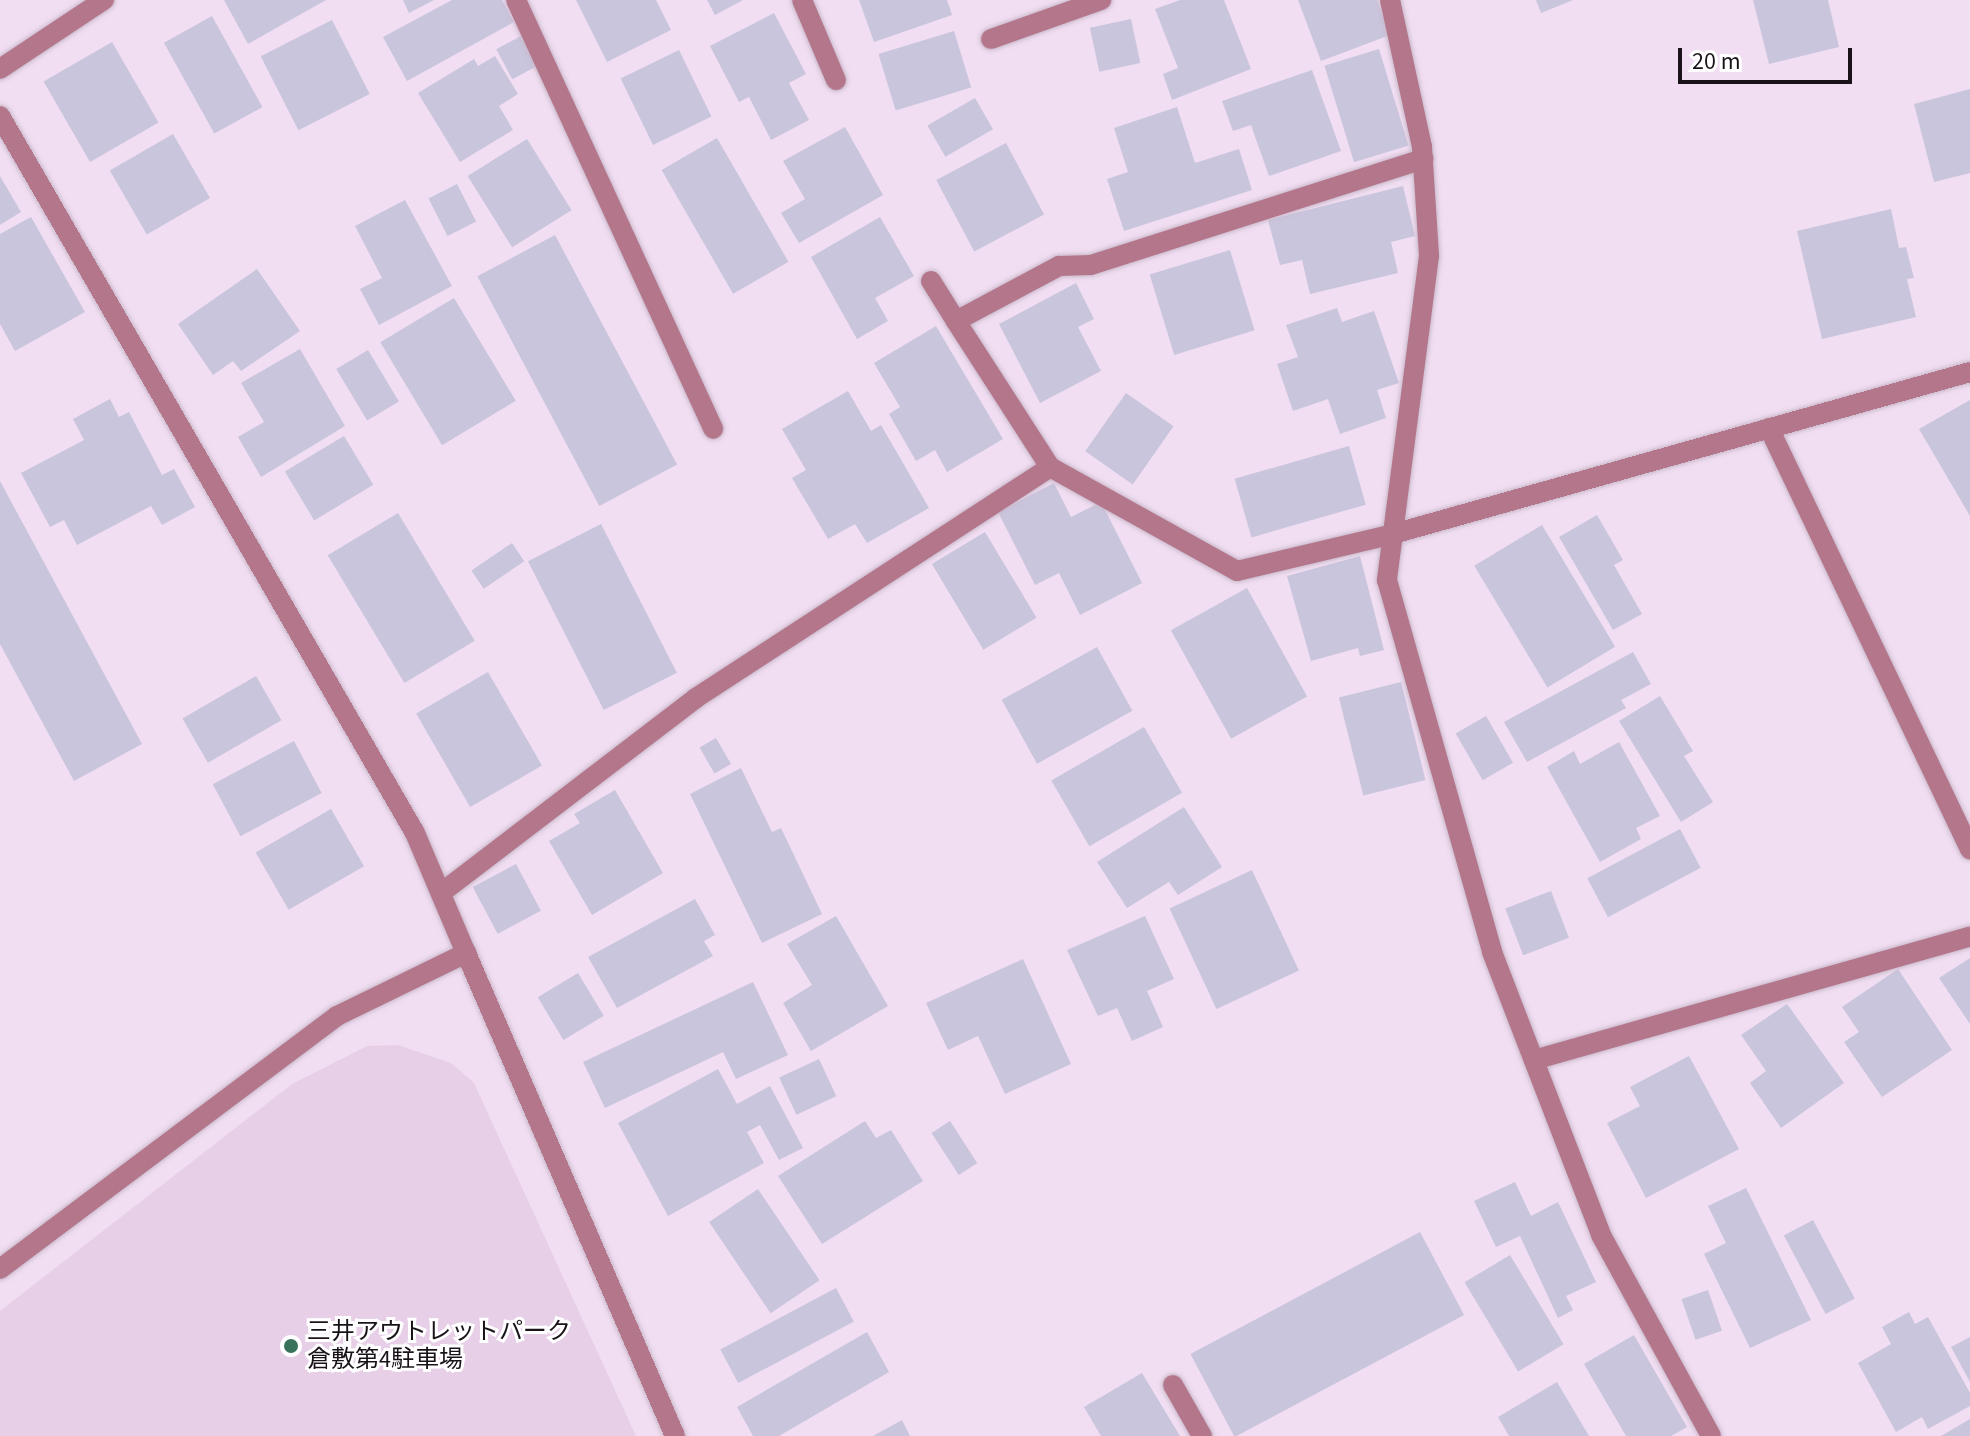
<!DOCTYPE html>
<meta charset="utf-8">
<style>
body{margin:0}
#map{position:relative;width:1970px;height:1436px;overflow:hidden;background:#f1def2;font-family:"Source Sans 3","Noto Sans JP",sans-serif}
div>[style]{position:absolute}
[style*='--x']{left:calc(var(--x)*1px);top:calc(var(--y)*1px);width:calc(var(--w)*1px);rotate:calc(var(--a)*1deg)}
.built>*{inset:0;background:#e7cfe8}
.building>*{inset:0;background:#c9c5dd;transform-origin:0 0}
.roads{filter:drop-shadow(0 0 2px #cab9cb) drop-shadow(0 0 2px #cab9cb)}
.minor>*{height:20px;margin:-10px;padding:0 10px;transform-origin:10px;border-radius:10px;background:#b3768b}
.tertiary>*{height:20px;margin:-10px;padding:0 10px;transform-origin:10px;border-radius:10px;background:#b3768b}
.dots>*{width:22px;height:22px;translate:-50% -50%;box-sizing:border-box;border:4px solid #fff;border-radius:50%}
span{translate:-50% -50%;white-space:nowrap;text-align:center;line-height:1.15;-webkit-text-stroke:6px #fff;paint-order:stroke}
.poi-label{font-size:24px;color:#191319}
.left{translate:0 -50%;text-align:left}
.scale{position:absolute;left:1678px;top:48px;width:174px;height:36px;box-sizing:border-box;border:4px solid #191319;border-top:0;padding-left:10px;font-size:24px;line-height:28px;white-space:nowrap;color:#191319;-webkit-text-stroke:6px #fff;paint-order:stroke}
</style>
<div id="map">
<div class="built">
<i style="clip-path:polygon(398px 1045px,451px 1063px,474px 1083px,636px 1436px,0 1436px,0 1311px,292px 1084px,367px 1046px)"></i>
</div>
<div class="building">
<i style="clip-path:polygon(224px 0,326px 0,248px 44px)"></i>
<i style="clip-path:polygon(403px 0,434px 0,409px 13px)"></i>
<i style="clip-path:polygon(452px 0,502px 0,514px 22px,407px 81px,383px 37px)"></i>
<i style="clip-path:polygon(576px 0,656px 0,671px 30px,607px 62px)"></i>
<i style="clip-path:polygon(707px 0,743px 0,715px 15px)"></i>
<i style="clip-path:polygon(859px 0,947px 0,952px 15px,874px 42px)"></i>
<i style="clip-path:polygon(1180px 0,1224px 0,1251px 69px,1172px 100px,1163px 74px,1178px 68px,1155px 9px)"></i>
<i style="clip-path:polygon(1298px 0,1377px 0,1390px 35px,1321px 61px)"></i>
<i style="clip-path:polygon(1536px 0,1573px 0,1541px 13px)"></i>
<i style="clip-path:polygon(1753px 0,1828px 0,1839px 47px,1769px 64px)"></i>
<i style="clip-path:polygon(774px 13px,806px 74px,789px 83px,809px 120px,771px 140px,749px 97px,739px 102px,710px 46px)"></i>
<i style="left:212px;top:16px;width:104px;height:55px;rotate:61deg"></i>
<i style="left:1131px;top:19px;width:45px;height:42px;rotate:78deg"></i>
<i style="left:332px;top:20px;width:83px;height:80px;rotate:63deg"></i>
<i style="left:954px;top:31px;width:59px;height:79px;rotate:73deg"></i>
<i style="left:521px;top:36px;width:34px;height:28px;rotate:62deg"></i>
<i style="left:112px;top:42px;width:93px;height:79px;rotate:60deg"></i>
<i style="left:1379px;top:49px;width:101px;height:57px;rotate:73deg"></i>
<i style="left:679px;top:50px;width:74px;height:65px;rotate:64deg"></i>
<i style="clip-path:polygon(495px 56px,518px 94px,499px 106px,513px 130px,460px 162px,418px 93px,474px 59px,478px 66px)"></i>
<i style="clip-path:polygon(1312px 70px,1341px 151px,1269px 176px,1251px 125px,1233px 131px,1222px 101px)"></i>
<i style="clip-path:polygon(1970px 89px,1970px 173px,1934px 182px,1914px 104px)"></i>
<i style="left:975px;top:98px;width:36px;height:55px;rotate:60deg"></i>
<i style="clip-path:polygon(1177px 107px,1195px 163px,1239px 149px,1252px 190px,1124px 231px,1107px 179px,1128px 172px,1114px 128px)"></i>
<i style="clip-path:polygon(845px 127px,883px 195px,799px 243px,781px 213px,805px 199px,783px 161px)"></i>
<i style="left:173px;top:134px;width:74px;height:73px;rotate:60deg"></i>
<i style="left:717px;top:138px;width:143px;height:64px;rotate:60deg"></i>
<i style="left:527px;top:139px;width:84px;height:70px;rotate:58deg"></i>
<i style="left:1006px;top:143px;width:81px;height:79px;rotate:62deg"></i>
<i style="clip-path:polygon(0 176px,21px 212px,0 225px)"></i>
<i style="left:457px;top:184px;width:42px;height:32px;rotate:63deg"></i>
<i style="clip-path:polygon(1403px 186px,1415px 236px,1391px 242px,1398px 273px,1310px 294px,1302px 260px,1280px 265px,1268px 220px)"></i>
<i style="clip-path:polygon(405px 200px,452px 286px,379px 325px,360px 289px,382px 278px,355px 226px)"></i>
<i style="clip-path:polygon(1891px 209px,1899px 248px,1906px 247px,1914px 278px,1907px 279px,1916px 317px,1822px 339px,1797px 231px)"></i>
<i style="clip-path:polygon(31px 217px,85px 312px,15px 351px,0 324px,0 234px)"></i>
<i style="clip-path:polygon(880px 217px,914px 276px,875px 298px,888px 321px,857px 339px,811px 257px)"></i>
<i style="left:555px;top:235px;width:260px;height:88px;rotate:62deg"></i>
<i style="left:1230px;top:250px;width:84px;height:84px;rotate:73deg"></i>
<i style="clip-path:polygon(257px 269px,300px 331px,241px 371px,233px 361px,213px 375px,178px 324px)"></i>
<i style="clip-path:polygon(1076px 283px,1094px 319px,1078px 327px,1101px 371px,1040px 403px,999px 324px)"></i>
<i style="left:454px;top:298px;width:120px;height:86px;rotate:59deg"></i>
<i style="clip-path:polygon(1337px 308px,1342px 322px,1374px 311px,1399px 383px,1377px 390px,1386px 418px,1340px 434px,1328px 399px,1293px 411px,1277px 364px,1298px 357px,1286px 325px)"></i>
<i style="clip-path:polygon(936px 326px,1003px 439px,947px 472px,935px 450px,916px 461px,889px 414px,900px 407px,874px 363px)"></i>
<i style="clip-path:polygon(300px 349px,345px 426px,261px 477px,238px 437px,264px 422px,241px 383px)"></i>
<i style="left:368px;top:350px;width:60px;height:37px;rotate:59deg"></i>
<i style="clip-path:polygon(848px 391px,871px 431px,881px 425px,929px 508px,867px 543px,855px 524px,828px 539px,792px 478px,806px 470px,782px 429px)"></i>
<i style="left:1126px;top:393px;width:58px;height:71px;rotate:35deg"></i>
<i style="clip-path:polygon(110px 399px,119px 417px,129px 412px,162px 475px,174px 469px,195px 507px,162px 525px,151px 506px,77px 545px,64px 520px,50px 527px,21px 473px,84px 440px,73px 419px)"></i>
<i style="clip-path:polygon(1970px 400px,1970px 516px,1919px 429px)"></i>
<i style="left:344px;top:436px;width:57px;height:69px;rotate:59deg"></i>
<i style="left:1349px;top:446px;width:61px;height:119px;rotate:74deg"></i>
<i style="clip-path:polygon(0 481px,142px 744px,74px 781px,0 644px)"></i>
<i style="clip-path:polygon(1054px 483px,1071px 517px,1101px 502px,1142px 583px,1080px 615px,1059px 573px,1035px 585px,998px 512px)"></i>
<i style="left:398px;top:513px;width:149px;height:82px;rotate:59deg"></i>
<i style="clip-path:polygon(1597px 515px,1623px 560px,1614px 565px,1642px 614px,1613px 630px,1559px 537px)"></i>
<i style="left:601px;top:524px;width:167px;height:82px;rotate:63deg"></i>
<i style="left:1542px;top:525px;width:142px;height:79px;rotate:59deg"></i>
<i style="left:985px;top:532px;width:100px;height:62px;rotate:59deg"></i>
<i style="left:512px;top:543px;width:22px;height:49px;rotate:56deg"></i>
<i style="clip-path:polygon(1360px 556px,1384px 650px,1360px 656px,1358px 648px,1311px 661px,1287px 576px)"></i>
<i style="left:1247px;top:588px;width:124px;height:87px;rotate:61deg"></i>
<i style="left:1097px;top:647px;width:73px;height:109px;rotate:61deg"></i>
<i style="clip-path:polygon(1633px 652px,1651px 684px,1621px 700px,1626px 708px,1527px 762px,1504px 722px)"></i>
<i style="left:488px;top:672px;width:108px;height:83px;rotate:60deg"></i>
<i style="left:256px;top:676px;width:51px;height:85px;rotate:60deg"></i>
<i style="left:1401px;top:682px;width:101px;height:64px;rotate:76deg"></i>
<i style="clip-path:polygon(1660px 696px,1693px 751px,1684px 756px,1713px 802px,1681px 822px,1619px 721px)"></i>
<i style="left:1486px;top:716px;width:54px;height:35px;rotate:60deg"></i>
<i style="left:1144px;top:727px;width:76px;height:107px;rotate:60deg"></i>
<i style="left:716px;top:738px;width:30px;height:19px;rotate:60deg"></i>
<i style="left:294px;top:741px;width:59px;height:92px;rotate:62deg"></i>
<i style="clip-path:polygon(1619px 742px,1660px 816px,1636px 828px,1641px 839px,1600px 862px,1547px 767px,1574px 751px,1580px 764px)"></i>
<i style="clip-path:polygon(741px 768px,772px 832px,781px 828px,822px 914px,762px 943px,690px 794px)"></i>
<i style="clip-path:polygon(615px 790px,663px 873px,592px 915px,549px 841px,580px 823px,574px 814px)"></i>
<i style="clip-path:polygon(1184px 807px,1222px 867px,1178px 895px,1169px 882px,1127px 908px,1097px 862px)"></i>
<i style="left:331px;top:809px;width:66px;height:87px;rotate:60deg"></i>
<i style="left:1680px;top:829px;width:44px;height:105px;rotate:62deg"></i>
<i style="left:516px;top:864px;width:53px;height:49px;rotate:62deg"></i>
<i style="left:1252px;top:870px;width:111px;height:91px;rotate:65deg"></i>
<i style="left:1551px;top:891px;width:50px;height:49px;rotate:69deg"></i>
<i style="clip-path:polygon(695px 899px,715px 935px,704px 941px,713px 956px,617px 1008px,588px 957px)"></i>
<i style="clip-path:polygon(836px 916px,888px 1006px,811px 1051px,783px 1003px,812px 985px,787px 944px)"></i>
<i style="clip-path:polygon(1145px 916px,1174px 979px,1147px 991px,1163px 1027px,1132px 1041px,1117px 1008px,1098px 1016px,1067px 950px)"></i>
<i style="clip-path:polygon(1970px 958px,1970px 1024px,1939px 978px)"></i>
<i style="clip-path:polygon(1023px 959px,1071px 1064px,1005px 1094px,978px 1036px,948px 1050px,926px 1003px)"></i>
<i style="clip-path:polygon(1898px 969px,1952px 1050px,1882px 1097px,1844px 1042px,1859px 1032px,1842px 1007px)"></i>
<i style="left:578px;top:973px;width:50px;height:47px;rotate:59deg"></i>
<i style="clip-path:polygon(753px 982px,788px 1055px,736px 1079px,723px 1052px,605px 1108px,583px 1062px)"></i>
<i style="clip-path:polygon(1787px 1004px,1844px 1083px,1781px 1128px,1750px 1083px,1766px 1071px,1741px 1035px)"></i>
<i style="clip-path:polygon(1689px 1056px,1739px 1149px,1646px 1198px,1607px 1123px,1640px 1106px,1630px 1087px)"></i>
<i style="left:819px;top:1059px;width:41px;height:44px;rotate:65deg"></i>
<i style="clip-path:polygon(718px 1069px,737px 1104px,770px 1086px,803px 1148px,779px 1160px,760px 1125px,747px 1132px,764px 1163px,668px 1216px,618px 1123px)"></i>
<i style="clip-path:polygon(865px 1121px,876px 1138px,891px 1130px,923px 1181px,822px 1244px,778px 1176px)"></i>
<i style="left:950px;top:1121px;width:50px;height:22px;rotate:57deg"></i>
<i style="clip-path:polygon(1515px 1182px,1531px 1216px,1558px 1202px,1596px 1282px,1566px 1296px,1573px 1310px,1558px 1318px,1520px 1236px,1496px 1247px,1474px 1201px)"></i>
<i style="clip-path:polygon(1746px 1188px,1811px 1320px,1750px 1348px,1704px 1254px,1726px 1243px,1708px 1206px)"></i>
<i style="left:758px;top:1189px;width:110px;height:59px;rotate:56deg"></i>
<i style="left:1813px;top:1220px;width:89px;height:33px;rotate:62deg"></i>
<i style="left:1420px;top:1232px;width:94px;height:260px;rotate:62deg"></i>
<i style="left:1510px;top:1255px;width:104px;height:53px;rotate:59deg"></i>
<i style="left:836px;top:1288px;width:38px;height:131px;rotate:62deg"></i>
<i style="left:1708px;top:1290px;width:43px;height:28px;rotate:71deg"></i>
<i style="clip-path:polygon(1909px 1312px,1915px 1324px,1928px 1317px,1970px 1393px,1970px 1406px,1928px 1429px,1922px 1417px,1896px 1432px,1858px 1363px,1891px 1344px,1882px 1327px)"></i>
<i style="clip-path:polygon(867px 1332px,889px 1372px,779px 1436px,753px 1436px,737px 1407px)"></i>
<i style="clip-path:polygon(1634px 1335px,1687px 1427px,1671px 1436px,1626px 1436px,1584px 1364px)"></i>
<i style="clip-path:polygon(1970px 1337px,1970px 1382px,1951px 1347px)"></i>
<i style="clip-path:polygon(1142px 1373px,1180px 1436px,1101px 1436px,1084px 1407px)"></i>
<i style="clip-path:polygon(1557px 1382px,1589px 1436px,1509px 1436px,1498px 1417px)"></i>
<i style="clip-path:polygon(1970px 1419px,1970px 1436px,1941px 1436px)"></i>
<i style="clip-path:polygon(902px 1420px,910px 1436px,873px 1436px)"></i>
</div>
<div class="roads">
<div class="minor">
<i style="--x:516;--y:0;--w:472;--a:65.3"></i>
<i style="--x:802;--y:0;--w:87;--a:67"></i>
<i style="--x:1390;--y:0;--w:150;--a:77.7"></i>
<i style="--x:1422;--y:147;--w:109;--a:86.3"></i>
<i style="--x:1429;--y:256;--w:327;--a:97.4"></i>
<i style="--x:1387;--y:580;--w:387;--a:74.2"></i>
<i style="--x:1492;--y:952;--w:303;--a:68.9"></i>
<i style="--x:1601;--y:1235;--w:229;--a:61.3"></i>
<i style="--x:991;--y:39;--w:117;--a:-19.5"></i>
<i style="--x:0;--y:69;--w:125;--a:-33.6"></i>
<i style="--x:931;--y:281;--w:47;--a:58"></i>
<i style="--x:1769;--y:428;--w:467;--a:64.5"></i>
<i style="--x:1050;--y:467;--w:174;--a:-122.8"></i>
<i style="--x:956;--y:321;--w:117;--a:-28.1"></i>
<i style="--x:1059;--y:266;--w:32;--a:-2"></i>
<i style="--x:1091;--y:265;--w:349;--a:-17.7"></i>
<i style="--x:441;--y:893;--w:321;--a:-37.4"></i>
<i style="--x:696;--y:698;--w:423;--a:-33.1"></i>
<i style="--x:1050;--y:467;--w:214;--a:29.1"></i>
<i style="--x:1237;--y:571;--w:160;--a:-13.3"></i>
<i style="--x:1393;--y:534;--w:599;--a:-15.68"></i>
<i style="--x:1534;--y:1060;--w:453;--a:-15.8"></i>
<i style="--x:1173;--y:1385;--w:59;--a:60.4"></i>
</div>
<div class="tertiary">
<i style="--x:0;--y:116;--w:828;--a:59.94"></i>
<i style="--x:415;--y:833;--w:130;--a:67"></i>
<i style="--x:0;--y:1269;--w:421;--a:-36.9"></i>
<i style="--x:337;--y:1016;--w:144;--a:-26"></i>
<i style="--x:466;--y:953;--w:526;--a:66.6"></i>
</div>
</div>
<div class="dots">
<i style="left:291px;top:1346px;background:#39725a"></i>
</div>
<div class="poi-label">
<span class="left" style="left:307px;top:1346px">三井アウトレットパーク<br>倉敷第4駐車場</span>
</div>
<div class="scale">20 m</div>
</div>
